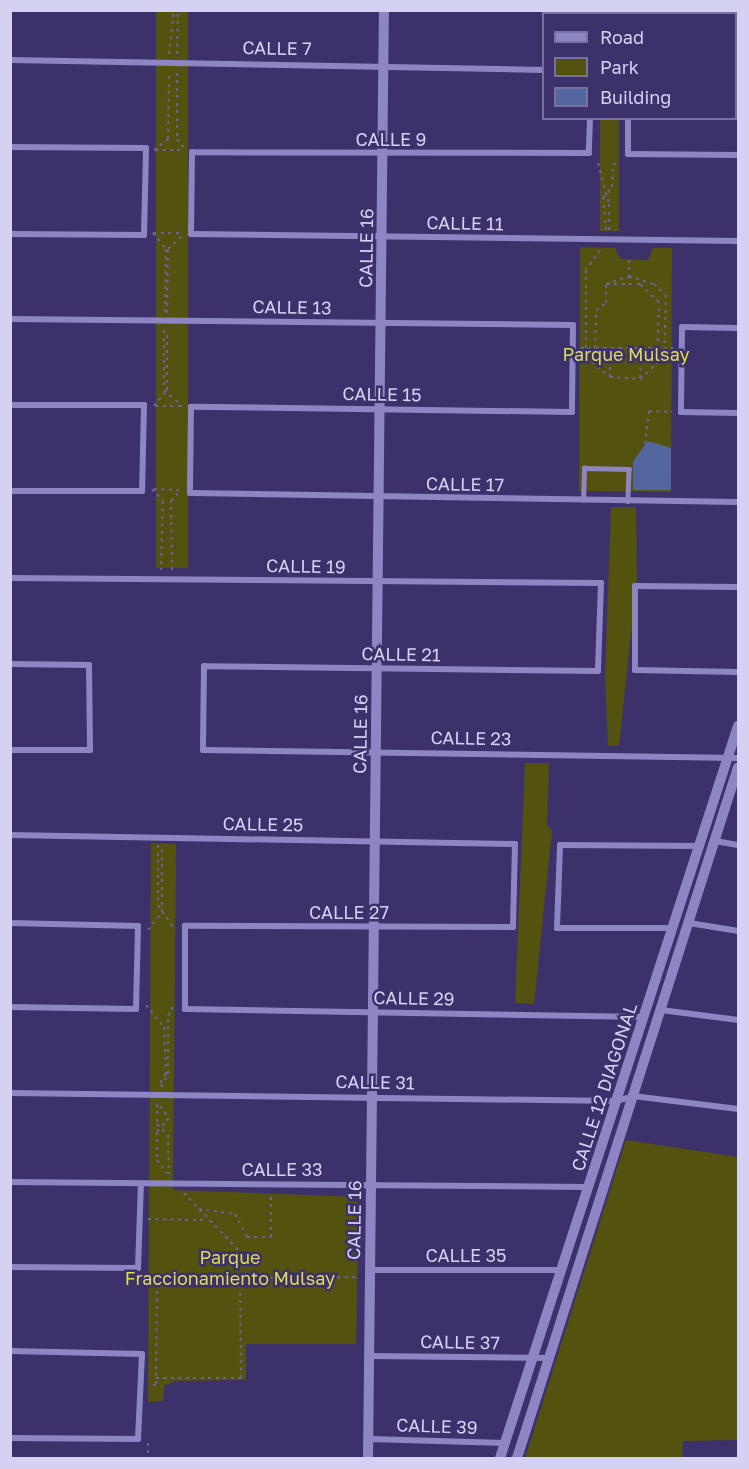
<!DOCTYPE html>
<style>
body{margin:0}
#map{position:relative;width:749px;height:1469px;overflow:hidden;background:#3c316a;font-family:"Golos Text",sans-serif}
div>[style]{position:absolute}
[style*='--x']{left:calc(var(--x)*1px);top:calc(var(--y)*1px);width:calc(var(--w)*1px);rotate:calc(var(--a)*1deg)}
.green>*{inset:0;background:#53530f;transform-origin:0 0}
.building>*{inset:0;background:#5366a0}
.path>*{height:2px;margin-top:-1px;transform-origin:0;background:repeating-linear-gradient(90deg,#6b6395 0 3px,transparent 0 7.5px)}
.service>*{height:4.5px;margin:-2.25px;padding:0 2.25px;transform-origin:2.25px;border-radius:2.25px;background:#8e85c5}
.minor>*{height:6px;margin:-3px;padding:0 3px;transform-origin:3px;border-radius:3px;background:#8e85c5}
.tertiary>*{height:10px;margin:-5px;padding:0 5px;transform-origin:5px;border-radius:5px;background:#8e85c5}
span{translate:-50% -50%;white-space:nowrap;text-align:center;line-height:1.15;-webkit-text-stroke:5px #3c316a;paint-order:stroke}
.street-label{font-size:18px;color:#d4d1f3}
.park-label{font-size:18px;color:#dbdb55}
.frame{position:absolute;inset:0;border:12px solid #d4d1f3;pointer-events:none}
.legend{position:absolute;left:542px;top:12px;width:195px;height:108px;box-sizing:border-box;background:#3c316a;border:2px solid #7971a1;margin:0;padding:8px 10px;list-style:none;font-size:18px;color:#d4d1f3}
.legend li{display:flex;align-items:center;gap:12px;height:30px}
.legend b{width:30px;border:2px solid #7971a1}
</style>
<div id="map">
<div class="green">
<i style="left:156px;top:11px;width:32px;height:557px"></i>
<i style="left:600px;top:119px;width:19px;height:112px"></i>
<i style="clip-path:polygon(580px 247px,615px 248px,621px 259px,648px 260px,653px 248px,672px 248px,671px 492px,579px 491px)"></i>
<i style="clip-path:polygon(611px 507px,636px 507px,637px 578px,619px 746px,608px 746px,605px 678px)"></i>
<i style="clip-path:polygon(525px 763px,549px 763px,547px 825px,552px 831px,534px 1004px,515px 1003px)"></i>
<i style="clip-path:polygon(151px 843px,176px 844px,173px 1190px,359px 1197px,356px 1344px,246px 1344px,246px 1380px,175px 1381px,164px 1386px,163px 1401px,148px 1402px)"></i>
<i style="clip-path:polygon(626px 1140px,738px 1157px,738px 1440px,683px 1441px,682px 1458px,525px 1458px)"></i>
</div>
<div class="building">
<i style="clip-path:polygon(648px 441px,671px 448px,671px 490px,633px 490px,633px 461px)"></i>
</div>
<div class="path">
<i style="--x:606;--y:10;--w:4;--a:90"></i>
<i style="--x:614;--y:14;--w:4;--a:-90"></i>
<i style="--x:169;--y:54;--w:44;--a:-83.5"></i>
<i style="--x:177;--y:54;--w:44;--a:-88.7"></i>
<i style="--x:177;--y:73;--w:66;--a:90"></i>
<i style="--x:177;--y:139;--w:11;--a:52"></i>
<i style="--x:154;--y:150;--w:18;--a:-38"></i>
<i style="--x:168;--y:139;--w:67;--a:-89.1"></i>
<i style="--x:155;--y:150;--w:28;--a:0"></i>
<i style="--x:598;--y:163;--w:42;--a:75"></i>
<i style="--x:609;--y:204;--w:27;--a:90"></i>
<i style="--x:606;--y:230;--w:32;--a:-95"></i>
<i style="--x:603;--y:198;--w:14;--a:-51"></i>
<i style="--x:612;--y:187;--w:23;--a:-88"></i>
<i style="--x:613;--y:164;--w:5;--a:0"></i>
<i style="--x:153;--y:233;--w:21;--a:51"></i>
<i style="--x:166;--y:249;--w:64;--a:90.9"></i>
<i style="--x:153;--y:233;--w:30;--a:0"></i>
<i style="--x:600;--y:250;--w:24;--a:125"></i>
<i style="--x:586;--y:270;--w:87;--a:90"></i>
<i style="--x:586;--y:357;--w:31;--a:40"></i>
<i style="--x:610;--y:377;--w:30;--a:4"></i>
<i style="--x:640;--y:379;--w:23;--a:-43"></i>
<i style="--x:657;--y:363;--w:61;--a:-88.1"></i>
<i style="--x:659;--y:302;--w:26;--a:-137"></i>
<i style="--x:640;--y:284;--w:34;--a:180"></i>
<i style="--x:629;--y:260;--w:16;--a:90"></i>
<i style="--x:629;--y:276;--w:26;--a:18"></i>
<i style="--x:654;--y:284;--w:16;--a:43"></i>
<i style="--x:666;--y:295;--w:62;--a:91.8"></i>
<i style="--x:664;--y:357;--w:9;--a:139"></i>
<i style="--x:606;--y:284;--w:24;--a:-19"></i>
<i style="--x:629;--y:276;--w:8;--a:90"></i>
<i style="--x:167;--y:313;--w:64;--a:-89.1"></i>
<i style="--x:168;--y:249;--w:21;--a:-43"></i>
<i style="--x:164;--y:330;--w:60;--a:90"></i>
<i style="--x:164;--y:390;--w:24;--a:42"></i>
<i style="--x:581;--y:348;--w:92;--a:0"></i>
<i style="--x:595;--y:348;--w:38;--a:-88"></i>
<i style="--x:596;--y:310;--w:12;--a:-35"></i>
<i style="--x:606;--y:303;--w:19;--a:-90"></i>
<i style="--x:610;--y:377;--w:29;--a:-90"></i>
<i style="--x:640;--y:378;--w:30;--a:-88"></i>
<i style="--x:154;--y:406;--w:21;--a:-51"></i>
<i style="--x:167;--y:390;--w:60;--a:-90"></i>
<i style="--x:155;--y:406;--w:27;--a:0"></i>
<i style="--x:645;--y:444;--w:33;--a:-83"></i>
<i style="--x:649;--y:411;--w:23;--a:2"></i>
<i style="--x:152;--y:489;--w:16;--a:47"></i>
<i style="--x:163;--y:501;--w:69;--a:91.7"></i>
<i style="--x:154;--y:489;--w:27;--a:2"></i>
<i style="--x:172;--y:570;--w:69;--a:-90.8"></i>
<i style="--x:171;--y:501;--w:15;--a:-48"></i>
<i style="--x:158;--y:845;--w:60;--a:90"></i>
<i style="--x:158;--y:905;--w:29;--a:56"></i>
<i style="--x:148;--y:930;--w:23;--a:-52"></i>
<i style="--x:162;--y:912;--w:67;--a:-90"></i>
<i style="--x:146;--y:1005;--w:28;--a:51"></i>
<i style="--x:164;--y:1027;--w:47;--a:87.6"></i>
<i style="--x:166;--y:1074;--w:14;--a:124"></i>
<i style="--x:161;--y:1087;--w:15;--a:-62"></i>
<i style="--x:168;--y:1074;--w:58;--a:-90"></i>
<i style="--x:168;--y:1016;--w:11;--a:-63"></i>
<i style="--x:157;--y:1104;--w:20;--a:90"></i>
<i style="--x:157;--y:1124;--w:16;--a:45"></i>
<i style="--x:168;--y:1135;--w:39;--a:89"></i>
<i style="--x:160;--y:1106;--w:15;--a:53"></i>
<i style="--x:169;--y:1118;--w:18;--a:131"></i>
<i style="--x:157;--y:1132;--w:28;--a:90"></i>
<i style="--x:157;--y:1160;--w:17;--a:54"></i>
<i style="--x:184;--y:1193;--w:88;--a:46.4"></i>
<i style="--x:245;--y:1257;--w:20;--a:87"></i>
<i style="--x:199;--y:1209;--w:36;--a:8"></i>
<i style="--x:235;--y:1214;--w:26;--a:62"></i>
<i style="--x:247;--y:1237;--w:24;--a:0"></i>
<i style="--x:271;--y:1237;--w:44;--a:-90"></i>
<i style="--x:148;--y:1219;--w:60;--a:1"></i>
<i style="--x:148;--y:1276;--w:9;--a:0"></i>
<i style="--x:157;--y:1276;--w:109;--a:90.5"></i>
<i style="--x:156;--y:1385;--w:6;--a:180"></i>
<i style="--x:157;--y:1282;--w:83;--a:1.4"></i>
<i style="--x:156;--y:1378;--w:85;--a:0"></i>
<i style="--x:241;--y:1378;--w:100;--a:-90.6"></i>
<i style="--x:240;--y:1278;--w:119;--a:-0.5"></i>
<i style="--x:148;--y:1443;--w:15;--a:90"></i>
</div>
<div class="service">
<i style="--x:583;--y:500;--w:32;--a:-88"></i>
<i style="--x:584;--y:468;--w:45;--a:1.3"></i>
<i style="--x:629;--y:469;--w:32;--a:92"></i>
</div>
<div class="minor">
<i style="--x:10;--y:60;--w:534;--a:1.07"></i>
<i style="--x:736;--y:70;--w:2;--a:0"></i>
<i style="--x:590;--y:118;--w:35;--a:92"></i>
<i style="--x:589;--y:153;--w:397;--a:-179.9"></i>
<i style="--x:192;--y:152;--w:82;--a:90.7"></i>
<i style="--x:191;--y:234;--w:547;--a:0.73"></i>
<i style="--x:628;--y:118;--w:36;--a:90"></i>
<i style="--x:628;--y:154;--w:110;--a:0.5"></i>
<i style="--x:10;--y:147;--w:136;--a:0.4"></i>
<i style="--x:146;--y:148;--w:87;--a:91.3"></i>
<i style="--x:144;--y:235;--w:134;--a:-179.6"></i>
<i style="--x:10;--y:319;--w:563;--a:0.61"></i>
<i style="--x:573;--y:325;--w:87;--a:90.7"></i>
<i style="--x:572;--y:412;--w:381;--a:-179.2"></i>
<i style="--x:191;--y:407;--w:86;--a:90.7"></i>
<i style="--x:190;--y:493;--w:548;--a:0.94"></i>
<i style="--x:738;--y:328;--w:56;--a:-179"></i>
<i style="--x:682;--y:327;--w:85;--a:90.7"></i>
<i style="--x:681;--y:412;--w:57;--a:1"></i>
<i style="--x:10;--y:405;--w:134;--a:0"></i>
<i style="--x:144;--y:405;--w:86;--a:91.3"></i>
<i style="--x:142;--y:491;--w:132;--a:180"></i>
<i style="--x:10;--y:578;--w:591;--a:0.48"></i>
<i style="--x:601;--y:583;--w:88;--a:92"></i>
<i style="--x:598;--y:671;--w:394;--a:-179.3"></i>
<i style="--x:204;--y:666;--w:84;--a:90.7"></i>
<i style="--x:203;--y:750;--w:535;--a:0.86"></i>
<i style="--x:738;--y:587;--w:103;--a:-179.4"></i>
<i style="--x:635;--y:586;--w:84;--a:90"></i>
<i style="--x:635;--y:670;--w:103;--a:1.1"></i>
<i style="--x:10;--y:664;--w:79;--a:0.7"></i>
<i style="--x:89;--y:665;--w:85;--a:89.3"></i>
<i style="--x:90;--y:750;--w:80;--a:180"></i>
<i style="--x:10;--y:835;--w:505;--a:1.02"></i>
<i style="--x:515;--y:844;--w:83;--a:91.4"></i>
<i style="--x:513;--y:927;--w:328;--a:-179.8"></i>
<i style="--x:185;--y:926;--w:83;--a:90"></i>
<i style="--x:185;--y:1009;--w:459;--a:1"></i>
<i style="--x:715;--y:841;--w:23;--a:10"></i>
<i style="--x:10;--y:923;--w:128;--a:1.3"></i>
<i style="--x:138;--y:926;--w:83;--a:91.4"></i>
<i style="--x:136;--y:1009;--w:126;--a:-179.1"></i>
<i style="--x:689;--y:923;--w:50;--a:9.3"></i>
<i style="--x:673;--y:928;--w:116;--a:180"></i>
<i style="--x:557;--y:928;--w:83;--a:-87.9"></i>
<i style="--x:560;--y:845;--w:139;--a:0.4"></i>
<i style="--x:661;--y:1010;--w:78;--a:7.4"></i>
<i style="--x:10;--y:1093;--w:607;--a:0.76"></i>
<i style="--x:617;--y:1101;--w:17;--a:-17"></i>
<i style="--x:633;--y:1096;--w:106;--a:7.1"></i>
<i style="--x:10;--y:1182;--w:578;--a:0.5"></i>
<i style="--x:10;--y:1267;--w:128;--a:0.4"></i>
<i style="--x:138;--y:1268;--w:84;--a:-88"></i>
<i style="--x:370;--y:1270;--w:192;--a:0"></i>
<i style="--x:10;--y:1351;--w:132;--a:1.3"></i>
<i style="--x:142;--y:1354;--w:85;--a:92.7"></i>
<i style="--x:138;--y:1439;--w:128;--a:-179.6"></i>
<i style="--x:369;--y:1356;--w:180;--a:0.6"></i>
<i style="--x:369;--y:1439;--w:136;--a:1.7"></i>
</div>
<div class="tertiary">
<i style="--x:368;--y:1458;--w:1448;--a:-89.37"></i>
<i style="--x:500;--y:1458;--w:770;--a:-71.99"></i>
<i style="--x:517;--y:1458;--w:725;--a:-72.26"></i>
</div>
<div class="street-label">
<span style="left:277px;top:48px;rotate:1deg">CALLE 7</span>
<span style="left:391px;top:139px">CALLE 9</span>
<span style="left:465px;top:223px;rotate:1deg">CALLE 11</span>
<span style="left:366px;top:248px;rotate:-89deg">CALLE 16</span>
<span style="left:292px;top:307px;rotate:1deg">CALLE 13</span>
<span style="left:382px;top:394px;rotate:1deg">CALLE 15</span>
<span style="left:465px;top:484px;rotate:1deg">CALLE 17</span>
<span style="left:306px;top:566px;rotate:1deg">CALLE 19</span>
<span style="left:401px;top:654px;rotate:1deg">CALLE 21</span>
<span style="left:360px;top:734px;rotate:-89deg">CALLE 16</span>
<span style="left:471px;top:738px;rotate:1deg">CALLE 23</span>
<span style="left:263px;top:824px;rotate:1deg">CALLE 25</span>
<span style="left:349px;top:912px">CALLE 27</span>
<span style="left:414px;top:998px;rotate:1deg">CALLE 29</span>
<span style="left:375px;top:1082px;rotate:1deg">CALLE 31</span>
<span style="left:604px;top:1087px;rotate:-72deg">CALLE 12 DIAGONAL</span>
<span style="left:282px;top:1169px">CALLE 33</span>
<span style="left:354px;top:1220px;rotate:-89deg">CALLE 16</span>
<span style="left:466px;top:1255px">CALLE 35</span>
<span style="left:460px;top:1342px;rotate:1deg">CALLE 37</span>
<span style="left:437px;top:1426px;rotate:2deg">CALLE 39</span>
</div>
<div class="park-label">
<span style="left:626px;top:354px">Parque Mulsay</span>
<span style="left:230px;top:1268px">Parque<br>Fraccionamiento Mulsay</span>
</div>
<div class="frame"></div>
<ul class="legend">
<li><b style="height:8px;background:#8e85c5"></b>Road</li>
<li><b style="height:16px;background:#53530f"></b>Park</li>
<li><b style="height:16px;background:#5366a0"></b>Building</li>
</ul>
</div>
